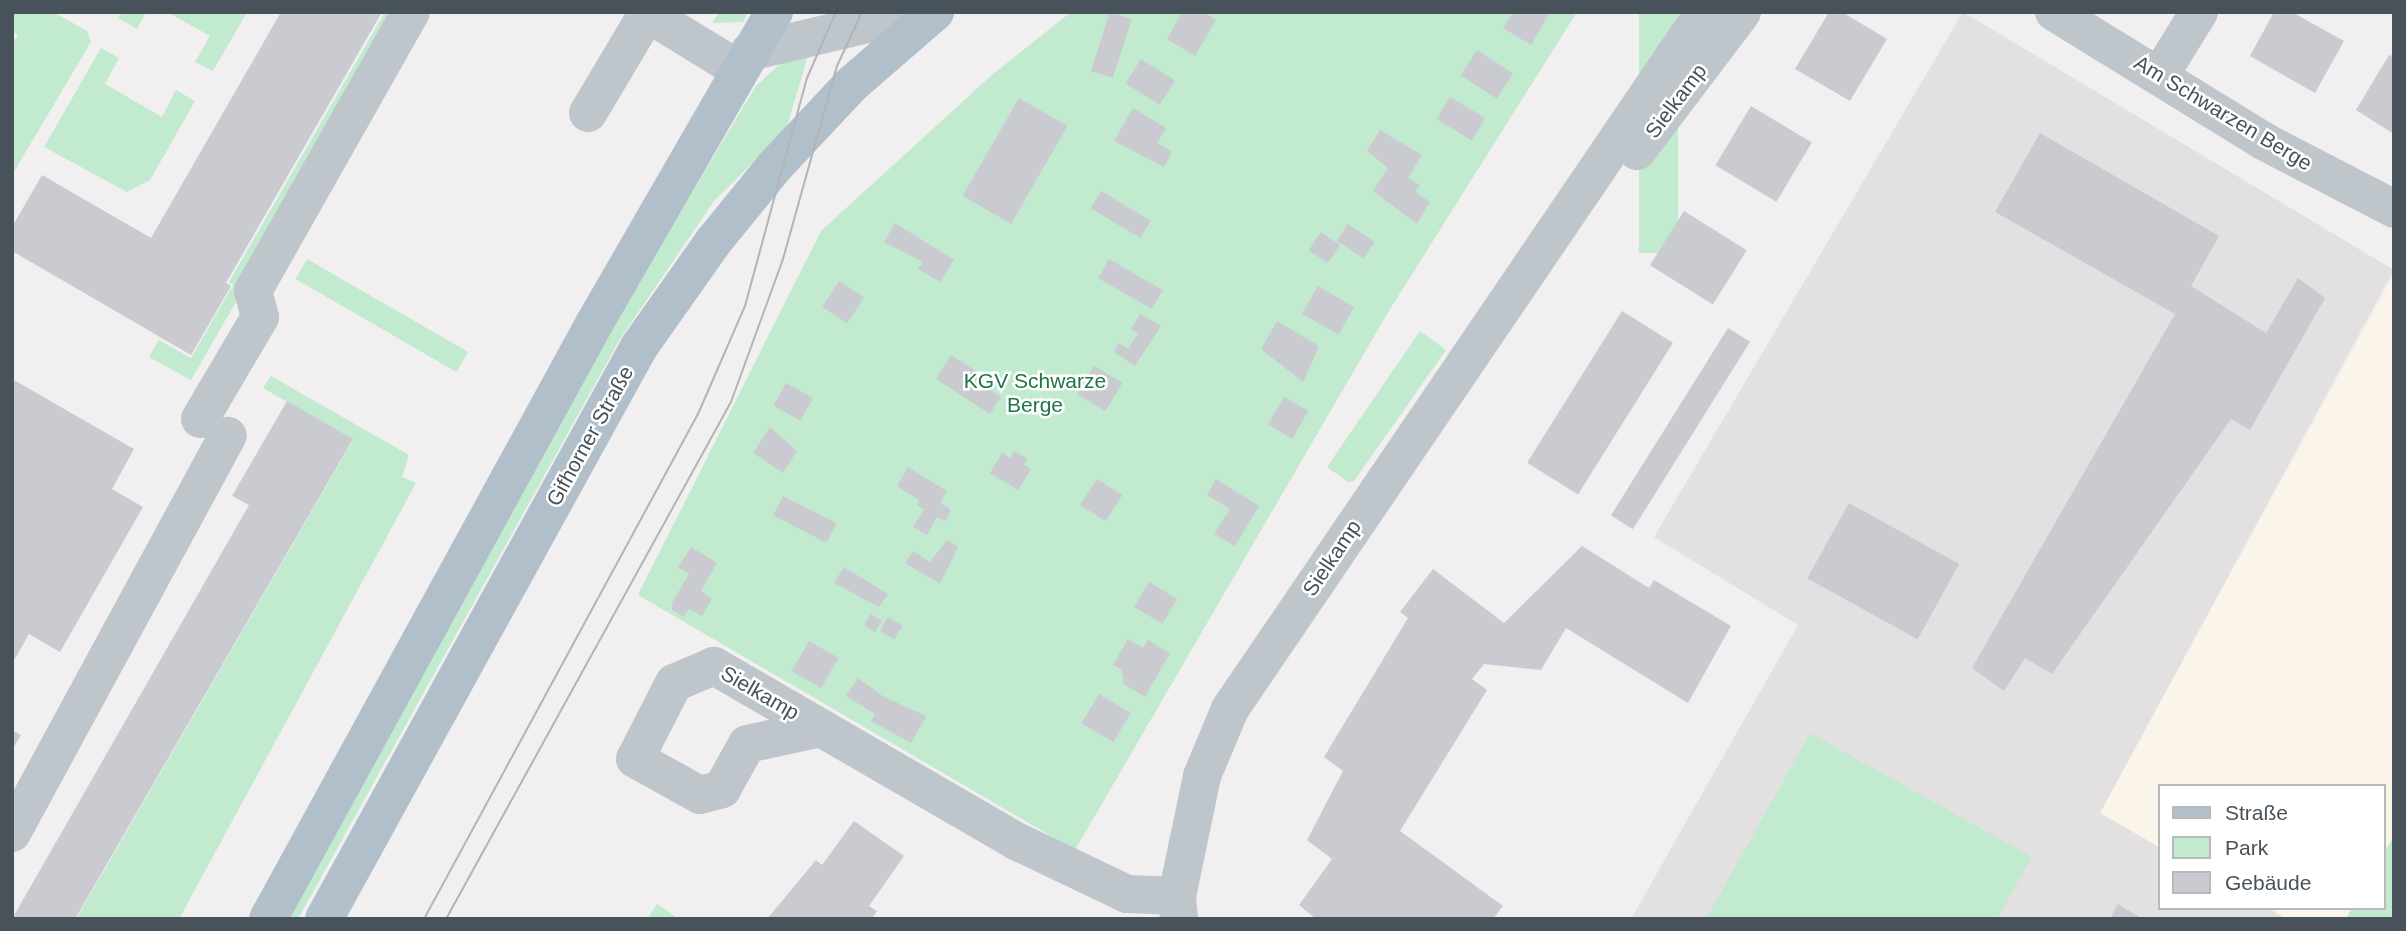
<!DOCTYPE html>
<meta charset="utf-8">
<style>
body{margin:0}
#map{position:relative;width:2406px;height:931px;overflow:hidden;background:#f1efef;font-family:Arial,sans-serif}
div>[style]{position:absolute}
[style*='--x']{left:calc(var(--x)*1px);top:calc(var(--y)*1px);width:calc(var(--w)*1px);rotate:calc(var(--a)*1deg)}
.commercial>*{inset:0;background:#faf4e9}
.education>*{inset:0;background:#e2e0e0}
.green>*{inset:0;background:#c1eacf;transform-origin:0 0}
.building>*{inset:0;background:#c9cbd1;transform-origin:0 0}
.minor>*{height:38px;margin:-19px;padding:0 19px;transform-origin:19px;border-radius:19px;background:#bec6cc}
.major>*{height:38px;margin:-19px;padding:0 19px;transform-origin:19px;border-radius:19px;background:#b1bfcb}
.tram>*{height:2px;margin:-1px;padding:0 1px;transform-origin:1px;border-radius:1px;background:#b1b4b8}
span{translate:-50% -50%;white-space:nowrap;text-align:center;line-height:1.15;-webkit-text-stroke:5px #fff;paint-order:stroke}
.street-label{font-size:21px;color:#48525a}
.park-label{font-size:21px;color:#207447}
.frame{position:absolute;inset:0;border:14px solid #48525a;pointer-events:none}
.legend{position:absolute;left:2158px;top:784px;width:228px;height:126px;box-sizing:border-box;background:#fff;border:2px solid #b6babd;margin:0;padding:9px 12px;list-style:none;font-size:21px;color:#48525a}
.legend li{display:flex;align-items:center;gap:14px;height:35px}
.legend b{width:35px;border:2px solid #b6babd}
</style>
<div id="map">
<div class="commercial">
<i style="clip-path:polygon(2394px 275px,2394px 836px,2383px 854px,2383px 786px,2159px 786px,2159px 847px,2100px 813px)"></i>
<i style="clip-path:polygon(2268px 908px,2352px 908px,2346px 919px,2286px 919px)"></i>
</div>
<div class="education">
<i style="clip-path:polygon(1963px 12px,2394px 270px,2100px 813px,2159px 847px,2159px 908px,2268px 908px,2286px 919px,1631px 919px,1798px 625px,1654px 537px)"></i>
</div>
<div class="green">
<i style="clip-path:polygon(12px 12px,53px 12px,87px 31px,91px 42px,12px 175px,12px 45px,18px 35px,12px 31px)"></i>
<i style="clip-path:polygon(122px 12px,146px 12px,137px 29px,118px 18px)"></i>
<i style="clip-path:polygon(167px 12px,247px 12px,213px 71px,195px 62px,210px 36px)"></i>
<i style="clip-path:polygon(385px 12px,399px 19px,191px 380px,149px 357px,159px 340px,191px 358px,233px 285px,229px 282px)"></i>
<i style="clip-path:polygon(719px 12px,748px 12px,743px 22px,712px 23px)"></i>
<i style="clip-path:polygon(827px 12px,858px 12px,810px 49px,786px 130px,714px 201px,620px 339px,298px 919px,288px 919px,589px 364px,756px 86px,791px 54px,809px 49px)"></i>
<i style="clip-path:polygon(1071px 12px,1577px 12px,1387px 314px,1075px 850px,638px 595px,821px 231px,993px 74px)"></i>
<i style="left:1639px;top:12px;width:39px;height:241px"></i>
<i style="clip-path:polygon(101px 48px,119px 58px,105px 84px,162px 117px,176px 90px,195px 101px,150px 180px,127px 192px,44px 147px)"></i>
<i style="left:307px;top:259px;width:186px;height:23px;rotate:30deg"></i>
<i style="clip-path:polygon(1420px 331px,1446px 350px,1354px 481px,1348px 482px,1327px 467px)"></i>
<i style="clip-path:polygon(271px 376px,409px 455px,402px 477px,416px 483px,179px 919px,76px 919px,353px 440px,263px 388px)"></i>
<i style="clip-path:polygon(1810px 733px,2032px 857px,1997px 919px,1706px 919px)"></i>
<i style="clip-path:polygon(2394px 836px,2394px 919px,2346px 919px,2352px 908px,2383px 908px,2383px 854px)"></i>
<i style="clip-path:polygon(657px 904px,679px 919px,647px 919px)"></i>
</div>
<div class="building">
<i style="clip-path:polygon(281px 12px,382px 12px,226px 283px,231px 286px,191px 355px,12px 251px,12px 227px,42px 175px,151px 238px)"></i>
<i style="left:1110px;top:12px;width:23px;height:62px;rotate:18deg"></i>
<i style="clip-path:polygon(1182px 12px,1203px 12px,1216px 20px,1195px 56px,1167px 39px)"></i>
<i style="clip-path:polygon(1513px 12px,1550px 12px,1531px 45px,1503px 28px)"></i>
<i style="clip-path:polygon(1829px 12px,1842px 12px,1887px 39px,1850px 101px,1795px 69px)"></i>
<i style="clip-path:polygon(2274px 12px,2292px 12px,2344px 41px,2315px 93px,2250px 56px)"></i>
<i style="left:1477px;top:50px;width:43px;height:30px;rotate:33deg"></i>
<i style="clip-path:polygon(2389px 55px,2394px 57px,2394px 134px,2356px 110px)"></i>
<i style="left:1141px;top:59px;width:40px;height:29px;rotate:32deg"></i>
<i style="left:1450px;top:97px;width:41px;height:26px;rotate:31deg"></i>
<i style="left:1019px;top:98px;width:56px;height:113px;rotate:30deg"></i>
<i style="left:1751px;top:106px;width:71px;height:69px;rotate:31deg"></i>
<i style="clip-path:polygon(1133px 108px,1166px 128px,1157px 143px,1172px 152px,1164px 167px,1114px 141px)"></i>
<i style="clip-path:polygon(1380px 130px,1422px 155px,1408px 178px,1420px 185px,1415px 192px,1430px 202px,1417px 224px,1373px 191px,1388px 168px,1367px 151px)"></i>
<i style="clip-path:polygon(2040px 133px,2219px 236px,2191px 286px,2266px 333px,2298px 278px,2325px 298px,2250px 430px,2231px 419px,2052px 674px,2025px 658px,2004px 691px,1972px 668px,2175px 314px,1995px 212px)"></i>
<i style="left:1101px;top:191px;width:58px;height:20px;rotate:31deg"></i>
<i style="left:1684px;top:211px;width:74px;height:64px;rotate:32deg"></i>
<i style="clip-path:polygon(895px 223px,954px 260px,940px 282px,918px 269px,923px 262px,884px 242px)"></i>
<i style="left:1348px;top:224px;width:32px;height:20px;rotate:34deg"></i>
<i style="left:1321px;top:232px;width:23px;height:22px;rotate:34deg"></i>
<i style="left:1109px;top:259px;width:62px;height:22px;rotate:30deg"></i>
<i style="left:839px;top:281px;width:30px;height:31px;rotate:33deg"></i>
<i style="left:1318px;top:286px;width:42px;height:32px;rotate:30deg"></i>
<i style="left:1622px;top:311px;width:60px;height:179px;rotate:32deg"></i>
<i style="clip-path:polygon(1140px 314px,1161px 326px,1135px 366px,1114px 352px,1119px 343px,1128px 349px,1138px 333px,1131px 329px)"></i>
<i style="clip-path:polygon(1277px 321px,1319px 346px,1303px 382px,1261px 349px)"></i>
<i style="left:1728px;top:328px;width:26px;height:221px;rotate:32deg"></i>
<i style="clip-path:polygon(951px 355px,985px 377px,981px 383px,1001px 397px,990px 414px,936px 379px)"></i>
<i style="left:1094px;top:366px;width:33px;height:33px;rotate:31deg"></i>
<i style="clip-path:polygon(12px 379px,134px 449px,112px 489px,143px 507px,60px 652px,29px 634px,12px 664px)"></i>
<i style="left:786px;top:383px;width:31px;height:26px;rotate:29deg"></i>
<i style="left:1284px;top:397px;width:28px;height:32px;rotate:30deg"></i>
<i style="clip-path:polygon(287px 401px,353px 439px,75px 919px,12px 919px,249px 505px,232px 496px)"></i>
<i style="clip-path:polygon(770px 427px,797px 451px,783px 473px,753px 453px)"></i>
<i style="clip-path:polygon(1014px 451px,1028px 459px,1024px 465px,1031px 469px,1018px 490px,990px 473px,1002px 453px,1010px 458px)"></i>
<i style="clip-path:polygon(908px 467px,947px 491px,940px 503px,951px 510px,945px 521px,937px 517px,927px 535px,913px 527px,924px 509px,917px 505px,919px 500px,897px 486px)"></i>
<i style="left:1097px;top:479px;width:30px;height:31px;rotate:33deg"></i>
<i style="clip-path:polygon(1216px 479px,1259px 506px,1235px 546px,1214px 534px,1230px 509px,1207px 495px)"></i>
<i style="left:783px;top:496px;width:60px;height:22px;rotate:27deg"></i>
<i style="left:1849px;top:503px;width:126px;height:86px;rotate:29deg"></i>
<i style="clip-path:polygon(947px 540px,958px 547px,940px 584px,905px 563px,913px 551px,930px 562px)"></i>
<i style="clip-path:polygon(1582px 546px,1649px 588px,1654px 580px,1731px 626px,1688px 703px,1566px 628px,1541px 670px,1484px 664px,1472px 679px,1487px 690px,1400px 831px,1503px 906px,1493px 919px,1316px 919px,1299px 905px,1332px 859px,1307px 840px,1343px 771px,1324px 757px,1408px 618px,1400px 612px,1433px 569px,1504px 623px)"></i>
<i style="clip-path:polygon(691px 547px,717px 563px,701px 591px,712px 599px,702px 616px,689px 609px,684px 617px,672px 610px,672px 603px,689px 574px,678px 568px)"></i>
<i style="clip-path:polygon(844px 567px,888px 594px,879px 607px,834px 583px)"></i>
<i style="left:1149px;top:582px;width:33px;height:29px;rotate:31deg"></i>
<i style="left:871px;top:614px;width:13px;height:13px;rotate:32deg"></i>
<i style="left:888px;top:617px;width:17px;height:16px;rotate:31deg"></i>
<i style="clip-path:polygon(1128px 639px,1143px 648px,1148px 640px,1170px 653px,1145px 697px,1124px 684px,1121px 669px,1113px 665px)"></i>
<i style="left:809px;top:641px;width:34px;height:35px;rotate:30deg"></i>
<i style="clip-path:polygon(858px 678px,884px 697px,926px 716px,911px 743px,871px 721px,875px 714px,846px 696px)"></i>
<i style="left:1099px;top:694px;width:37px;height:34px;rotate:31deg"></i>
<i style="clip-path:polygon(12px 730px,21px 735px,12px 750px)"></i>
<i style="clip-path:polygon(854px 821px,904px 856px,869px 906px,877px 911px,872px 919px,767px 919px,816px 860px,822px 865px)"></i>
<i style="clip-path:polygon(2118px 904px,2143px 919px,2110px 919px)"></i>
</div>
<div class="minor">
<i style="--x:645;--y:12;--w:109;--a:31.5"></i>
<i style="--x:2054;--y:12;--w:248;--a:31.6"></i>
<i style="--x:2265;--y:142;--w:145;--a:27.4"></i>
<i style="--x:749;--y:52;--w:174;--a:-13.3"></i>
<i style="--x:2160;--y:75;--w:74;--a:-58.2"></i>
<i style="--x:588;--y:113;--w:115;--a:-59.2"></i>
<i style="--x:1637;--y:151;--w:174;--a:-52.9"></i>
<i style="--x:200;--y:419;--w:118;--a:-59.5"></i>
<i style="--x:260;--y:317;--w:27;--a:-105"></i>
<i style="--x:253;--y:291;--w:321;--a:-60.5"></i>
<i style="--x:821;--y:728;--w:124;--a:-149.9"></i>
<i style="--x:714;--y:666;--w:43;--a:157"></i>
<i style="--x:674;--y:683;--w:85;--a:117.2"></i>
<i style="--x:635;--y:759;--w:74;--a:29"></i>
<i style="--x:700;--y:795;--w:23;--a:-15"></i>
<i style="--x:722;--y:789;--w:51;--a:-60.9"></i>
<i style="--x:747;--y:744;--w:76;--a:-12.2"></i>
<i style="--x:821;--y:728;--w:228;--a:30.1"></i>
<i style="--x:1018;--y:842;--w:121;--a:25.5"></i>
<i style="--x:1127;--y:894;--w:50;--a:2.3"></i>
<i style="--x:12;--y:833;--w:452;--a:-61.5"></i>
<i style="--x:1179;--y:919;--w:23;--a:-95"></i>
<i style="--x:1177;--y:896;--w:123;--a:-78.2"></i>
<i style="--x:1202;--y:776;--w:73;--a:-67.3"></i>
<i style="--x:1230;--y:709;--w:843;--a:-55.78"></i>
</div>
<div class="major">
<i style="--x:268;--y:919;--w:678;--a:-61.28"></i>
<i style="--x:594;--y:324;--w:360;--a:-60"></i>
<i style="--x:324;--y:919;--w:653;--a:-61.16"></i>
<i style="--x:639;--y:347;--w:128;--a:-54.8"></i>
<i style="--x:713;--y:242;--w:98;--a:-50.8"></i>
<i style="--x:775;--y:166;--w:112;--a:-46.8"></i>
<i style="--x:852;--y:84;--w:110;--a:-40.9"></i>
</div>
<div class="tram">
<i style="--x:424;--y:919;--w:575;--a:-61.52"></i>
<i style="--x:698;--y:414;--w:118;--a:-66.5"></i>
<i style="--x:745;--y:306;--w:236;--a:-74.8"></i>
<i style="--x:807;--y:78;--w:72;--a:-66.3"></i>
<i style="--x:446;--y:919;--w:590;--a:-61.13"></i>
<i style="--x:731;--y:402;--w:152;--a:-70"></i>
<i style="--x:783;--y:259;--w:200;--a:-74.4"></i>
<i style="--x:837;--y:66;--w:60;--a:-65.2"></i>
</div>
<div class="street-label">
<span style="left:1676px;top:101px;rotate:-53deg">Sielkamp</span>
<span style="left:2223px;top:113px;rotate:31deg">Am Schwarzen Berge</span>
<span style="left:590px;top:436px;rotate:-61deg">Gifhorner Straße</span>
<span style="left:1332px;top:558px;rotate:-56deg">Sielkamp</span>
<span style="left:760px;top:693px;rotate:30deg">Sielkamp</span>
</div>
<div class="park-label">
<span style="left:1035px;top:393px">KGV Schwarze<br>Berge</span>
</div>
<div class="frame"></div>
<ul class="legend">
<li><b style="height:9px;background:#b1bfcb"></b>Straße</li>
<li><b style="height:19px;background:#c1eacf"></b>Park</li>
<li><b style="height:19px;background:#c9cbd1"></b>Gebäude</li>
</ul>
</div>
